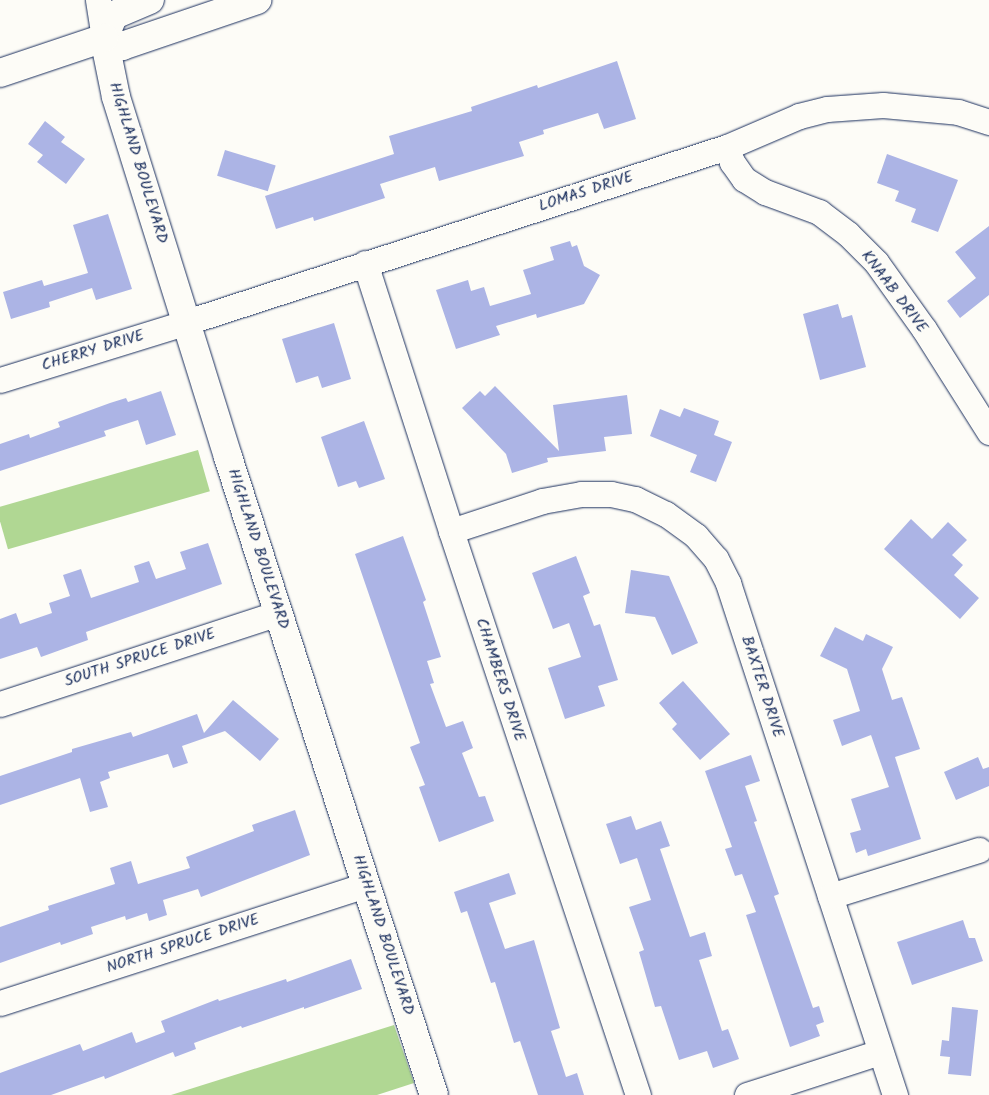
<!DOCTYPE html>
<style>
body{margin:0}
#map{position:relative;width:989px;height:1095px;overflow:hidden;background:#fdfcf7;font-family:Kalam,sans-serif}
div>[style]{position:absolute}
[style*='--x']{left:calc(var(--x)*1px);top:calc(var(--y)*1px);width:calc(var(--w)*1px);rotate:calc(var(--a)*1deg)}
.green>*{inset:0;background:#b0d793;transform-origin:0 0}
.building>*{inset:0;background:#acb4e5;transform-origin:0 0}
.roads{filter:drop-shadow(0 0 1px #1b2f5e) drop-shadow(0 0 1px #1b2f5e)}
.street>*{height:25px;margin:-12.5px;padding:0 12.5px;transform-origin:12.5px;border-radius:12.5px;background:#fdfcf7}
.secondary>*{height:28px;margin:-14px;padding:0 14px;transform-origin:14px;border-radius:14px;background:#fdfcf7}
span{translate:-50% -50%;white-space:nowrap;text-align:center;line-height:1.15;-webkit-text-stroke:5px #fdfcf7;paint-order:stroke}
.street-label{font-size:16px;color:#1b2f5e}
</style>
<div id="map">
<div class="green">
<i style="left:198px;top:450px;width:43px;height:210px;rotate:74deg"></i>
<i style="clip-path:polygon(394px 1025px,414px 1083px,377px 1095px,171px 1095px)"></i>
</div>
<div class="building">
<i style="clip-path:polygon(617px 61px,636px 119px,604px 129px,598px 113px,543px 130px,544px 134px,519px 142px,524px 156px,439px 181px,435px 167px,380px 184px,385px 198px,314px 221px,313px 217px,276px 229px,265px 196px,394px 154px,389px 136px,472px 111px,471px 107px,537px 85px,538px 88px)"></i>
<i style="clip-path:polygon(45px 121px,65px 137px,61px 142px,85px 159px,66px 184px,37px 162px,43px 155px,28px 144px)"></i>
<i style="left:225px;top:150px;width:53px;height:27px;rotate:17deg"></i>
<i style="clip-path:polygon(887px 154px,958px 180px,938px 232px,911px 222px,916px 209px,895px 201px,899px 191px,877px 183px)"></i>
<i style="clip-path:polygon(108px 214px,132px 289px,96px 300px,92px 288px,49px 302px,50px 307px,11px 319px,3px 292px,42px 280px,44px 286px,88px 273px,73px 225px)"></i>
<i style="clip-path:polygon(989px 226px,989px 295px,960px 318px,947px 301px,976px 278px,955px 252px)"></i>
<i style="clip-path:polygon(570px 241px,572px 247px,577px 245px,584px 266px,600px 275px,584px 304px,537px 318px,536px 314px,496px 326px,500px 335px,456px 349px,436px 290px,468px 280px,471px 291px,484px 287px,490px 306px,531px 294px,523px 270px,554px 260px,550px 247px)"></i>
<i style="clip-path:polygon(838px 304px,842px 318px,852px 315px,866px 367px,820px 380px,803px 314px)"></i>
<i style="clip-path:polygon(334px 323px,351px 379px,322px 388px,318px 376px,296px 383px,282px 339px)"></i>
<i style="clip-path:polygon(495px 386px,559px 451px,553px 405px,627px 395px,632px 434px,604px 437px,606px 451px,547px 458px,548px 462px,512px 473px,506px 454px,462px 408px,480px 391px,485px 396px)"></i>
<i style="clip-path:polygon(161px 391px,176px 435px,146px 445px,138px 420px,104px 431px,106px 436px,0 471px,0 444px,29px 434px,30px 438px,60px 427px,58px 422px,110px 403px,126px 398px,128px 402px)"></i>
<i style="clip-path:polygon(684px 408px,719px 421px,714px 435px,732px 442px,716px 482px,690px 472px,697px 455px,650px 436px,660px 409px,680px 417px)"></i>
<i style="clip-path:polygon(364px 421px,385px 479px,359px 488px,356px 481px,338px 487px,321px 437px)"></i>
<i style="clip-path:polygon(911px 519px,932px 539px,948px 522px,967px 540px,952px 555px,963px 565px,954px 575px,979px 598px,960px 619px,884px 549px)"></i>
<i style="clip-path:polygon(403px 536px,426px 600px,423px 602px,441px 657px,427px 661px,434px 683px,430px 684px,446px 727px,463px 721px,473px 748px,462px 753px,479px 797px,485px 796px,494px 821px,439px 842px,419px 787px,425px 785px,410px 747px,420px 743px,355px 554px)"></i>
<i style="clip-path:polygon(208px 543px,222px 584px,86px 632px,88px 640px,41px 657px,37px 647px,0 659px,0 619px,16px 613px,20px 624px,52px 613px,49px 603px,70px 596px,63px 575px,81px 569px,91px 598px,139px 582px,134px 566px,149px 561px,156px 579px,186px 569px,180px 552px)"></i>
<i style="clip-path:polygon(576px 556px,590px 593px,583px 596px,594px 626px,600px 624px,618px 680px,598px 686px,605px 706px,565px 719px,548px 668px,581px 657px,569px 623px,553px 629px,532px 573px)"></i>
<i style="clip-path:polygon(631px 570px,669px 576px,698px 643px,672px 655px,655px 617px,625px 613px)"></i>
<i style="clip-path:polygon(835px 627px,863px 641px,866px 634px,893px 647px,882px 669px,892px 700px,902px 697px,920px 749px,895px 757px,921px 839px,868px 856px,866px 849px,856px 853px,850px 833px,861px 830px,851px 799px,889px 787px,871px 735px,842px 746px,833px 720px,860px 711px,847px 669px,820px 656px)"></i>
<i style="clip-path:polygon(683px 681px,730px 734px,700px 760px,672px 729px,677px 724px,659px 703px)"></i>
<i style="clip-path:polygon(233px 700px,279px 739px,260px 761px,225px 731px,182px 746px,188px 763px,173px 768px,168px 754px,108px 772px,110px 778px,100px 782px,108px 807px,90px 812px,80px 778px,0 805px,0 776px,72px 752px,72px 749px,131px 732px,133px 737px,197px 714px,204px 733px)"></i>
<i style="clip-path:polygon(751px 755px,760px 781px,745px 786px,757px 821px,754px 822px,779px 894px,774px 896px,813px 1008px,819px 1006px,824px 1022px,816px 1025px,820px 1036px,790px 1047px,746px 915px,756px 912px,742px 874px,735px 876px,725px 849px,732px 847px,705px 771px)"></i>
<i style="clip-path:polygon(978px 757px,983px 769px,989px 767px,989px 786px,956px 800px,944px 772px)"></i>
<i style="clip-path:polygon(295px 810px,310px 855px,201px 897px,198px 889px,163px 900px,167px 915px,149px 921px,147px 913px,126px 920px,125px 916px,91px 927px,93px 934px,61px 945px,60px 942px,0 963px,0 927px,49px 910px,48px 906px,115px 884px,110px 868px,131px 861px,138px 884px,190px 868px,186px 857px,254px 831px,252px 825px)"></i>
<i style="clip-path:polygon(631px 816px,636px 830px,661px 821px,670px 846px,660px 849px,690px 937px,705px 932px,712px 956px,699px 960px,722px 1031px,728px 1029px,739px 1059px,713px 1068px,707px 1051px,679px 1060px,661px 1006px,655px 1007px,639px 952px,644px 950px,629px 907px,651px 900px,637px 858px,620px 864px,606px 824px)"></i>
<i style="clip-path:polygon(509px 873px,516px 894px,489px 903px,505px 949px,534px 940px,560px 1028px,551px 1031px,566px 1077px,577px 1073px,584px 1095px,538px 1095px,520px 1041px,514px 1043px,495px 982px,491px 983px,467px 911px,461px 913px,454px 892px)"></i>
<i style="clip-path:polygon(963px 920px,969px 938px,975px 938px,983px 961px,912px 985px,897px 942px)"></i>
<i style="clip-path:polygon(351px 959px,362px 989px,304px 1009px,304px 1007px,242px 1028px,241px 1026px,194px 1043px,196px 1049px,175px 1057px,173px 1052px,105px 1079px,104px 1076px,51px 1095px,0 1095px,0 1073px,80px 1044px,83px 1051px,132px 1032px,136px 1043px,165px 1032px,161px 1021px,218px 999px,219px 1001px,286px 979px,287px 982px)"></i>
<i style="clip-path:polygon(952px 1007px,978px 1010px,971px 1076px,948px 1074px,950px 1057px,940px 1056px,942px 1040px,949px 1041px)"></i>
</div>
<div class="roads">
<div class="street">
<i style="--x:98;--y:0;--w:38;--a:81"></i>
<i style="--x:727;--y:147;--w:16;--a:72"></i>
<i style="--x:732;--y:162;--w:21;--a:55"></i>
<i style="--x:744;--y:179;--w:25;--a:32"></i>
<i style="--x:765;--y:192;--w:58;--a:20.3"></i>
<i style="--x:819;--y:212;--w:36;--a:37"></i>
<i style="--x:848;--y:234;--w:40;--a:45"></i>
<i style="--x:876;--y:262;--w:82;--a:54.4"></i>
<i style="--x:924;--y:329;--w:122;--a:57.7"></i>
<i style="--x:365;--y:263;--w:281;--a:72.2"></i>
<i style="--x:451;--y:531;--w:594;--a:71.66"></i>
<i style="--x:0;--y:380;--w:196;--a:-17.2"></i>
<i style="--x:187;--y:322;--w:568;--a:-17.96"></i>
<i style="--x:727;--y:147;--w:78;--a:-23.3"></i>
<i style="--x:799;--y:116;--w:29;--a:-14"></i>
<i style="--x:827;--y:109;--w:56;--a:-4.1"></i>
<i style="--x:883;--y:105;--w:75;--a:5.3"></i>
<i style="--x:958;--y:112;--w:33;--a:18"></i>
<i style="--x:451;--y:531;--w:96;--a:-18.2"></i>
<i style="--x:542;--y:501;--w:40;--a:-10"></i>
<i style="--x:581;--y:494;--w:30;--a:0"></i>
<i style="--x:611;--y:494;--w:25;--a:12"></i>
<i style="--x:635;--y:499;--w:34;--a:26"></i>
<i style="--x:666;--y:514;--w:37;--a:36"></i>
<i style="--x:696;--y:536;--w:30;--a:49"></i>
<i style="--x:716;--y:559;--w:27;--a:63"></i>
<i style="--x:728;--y:583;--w:539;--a:71.94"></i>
<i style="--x:0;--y:704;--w:293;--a:-18.1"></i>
<i style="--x:830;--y:896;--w:156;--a:-17.2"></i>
<i style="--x:0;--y:1003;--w:385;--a:-17.9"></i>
<i style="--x:747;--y:1095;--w:140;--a:-17.9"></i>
</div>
<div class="secondary">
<i style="--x:104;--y:38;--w:60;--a:78.5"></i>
<i style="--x:116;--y:97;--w:377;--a:72.7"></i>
<i style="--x:228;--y:457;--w:670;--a:72.11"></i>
<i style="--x:104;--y:38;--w:20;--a:24"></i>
<i style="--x:122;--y:46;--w:143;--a:-18.8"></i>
<i style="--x:104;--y:38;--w:25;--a:-67"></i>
<i style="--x:114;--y:15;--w:39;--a:-23"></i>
<i style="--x:0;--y:73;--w:110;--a:-18.6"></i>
</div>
</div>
<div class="street-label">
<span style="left:138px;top:163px;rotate:73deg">HIGHLAND BOULEVARD</span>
<span style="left:586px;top:192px;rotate:-18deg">LOMAS DRIVE</span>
<span style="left:894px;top:292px;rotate:53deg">KNAAB DRIVE</span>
<span style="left:93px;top:351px;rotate:-17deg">CHERRY DRIVE</span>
<span style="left:258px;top:549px;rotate:72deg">HIGHLAND BOULEVARD</span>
<span style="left:140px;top:658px;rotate:-18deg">SOUTH SPRUCE DRIVE</span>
<span style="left:500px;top:680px;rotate:72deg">CHAMBERS DRIVE</span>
<span style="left:762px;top:687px;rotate:72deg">BAXTER DRIVE</span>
<span style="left:383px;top:935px;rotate:72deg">HIGHLAND BOULEVARD</span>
<span style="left:183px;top:944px;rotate:-18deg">NORTH SPRUCE DRIVE</span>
</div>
</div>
